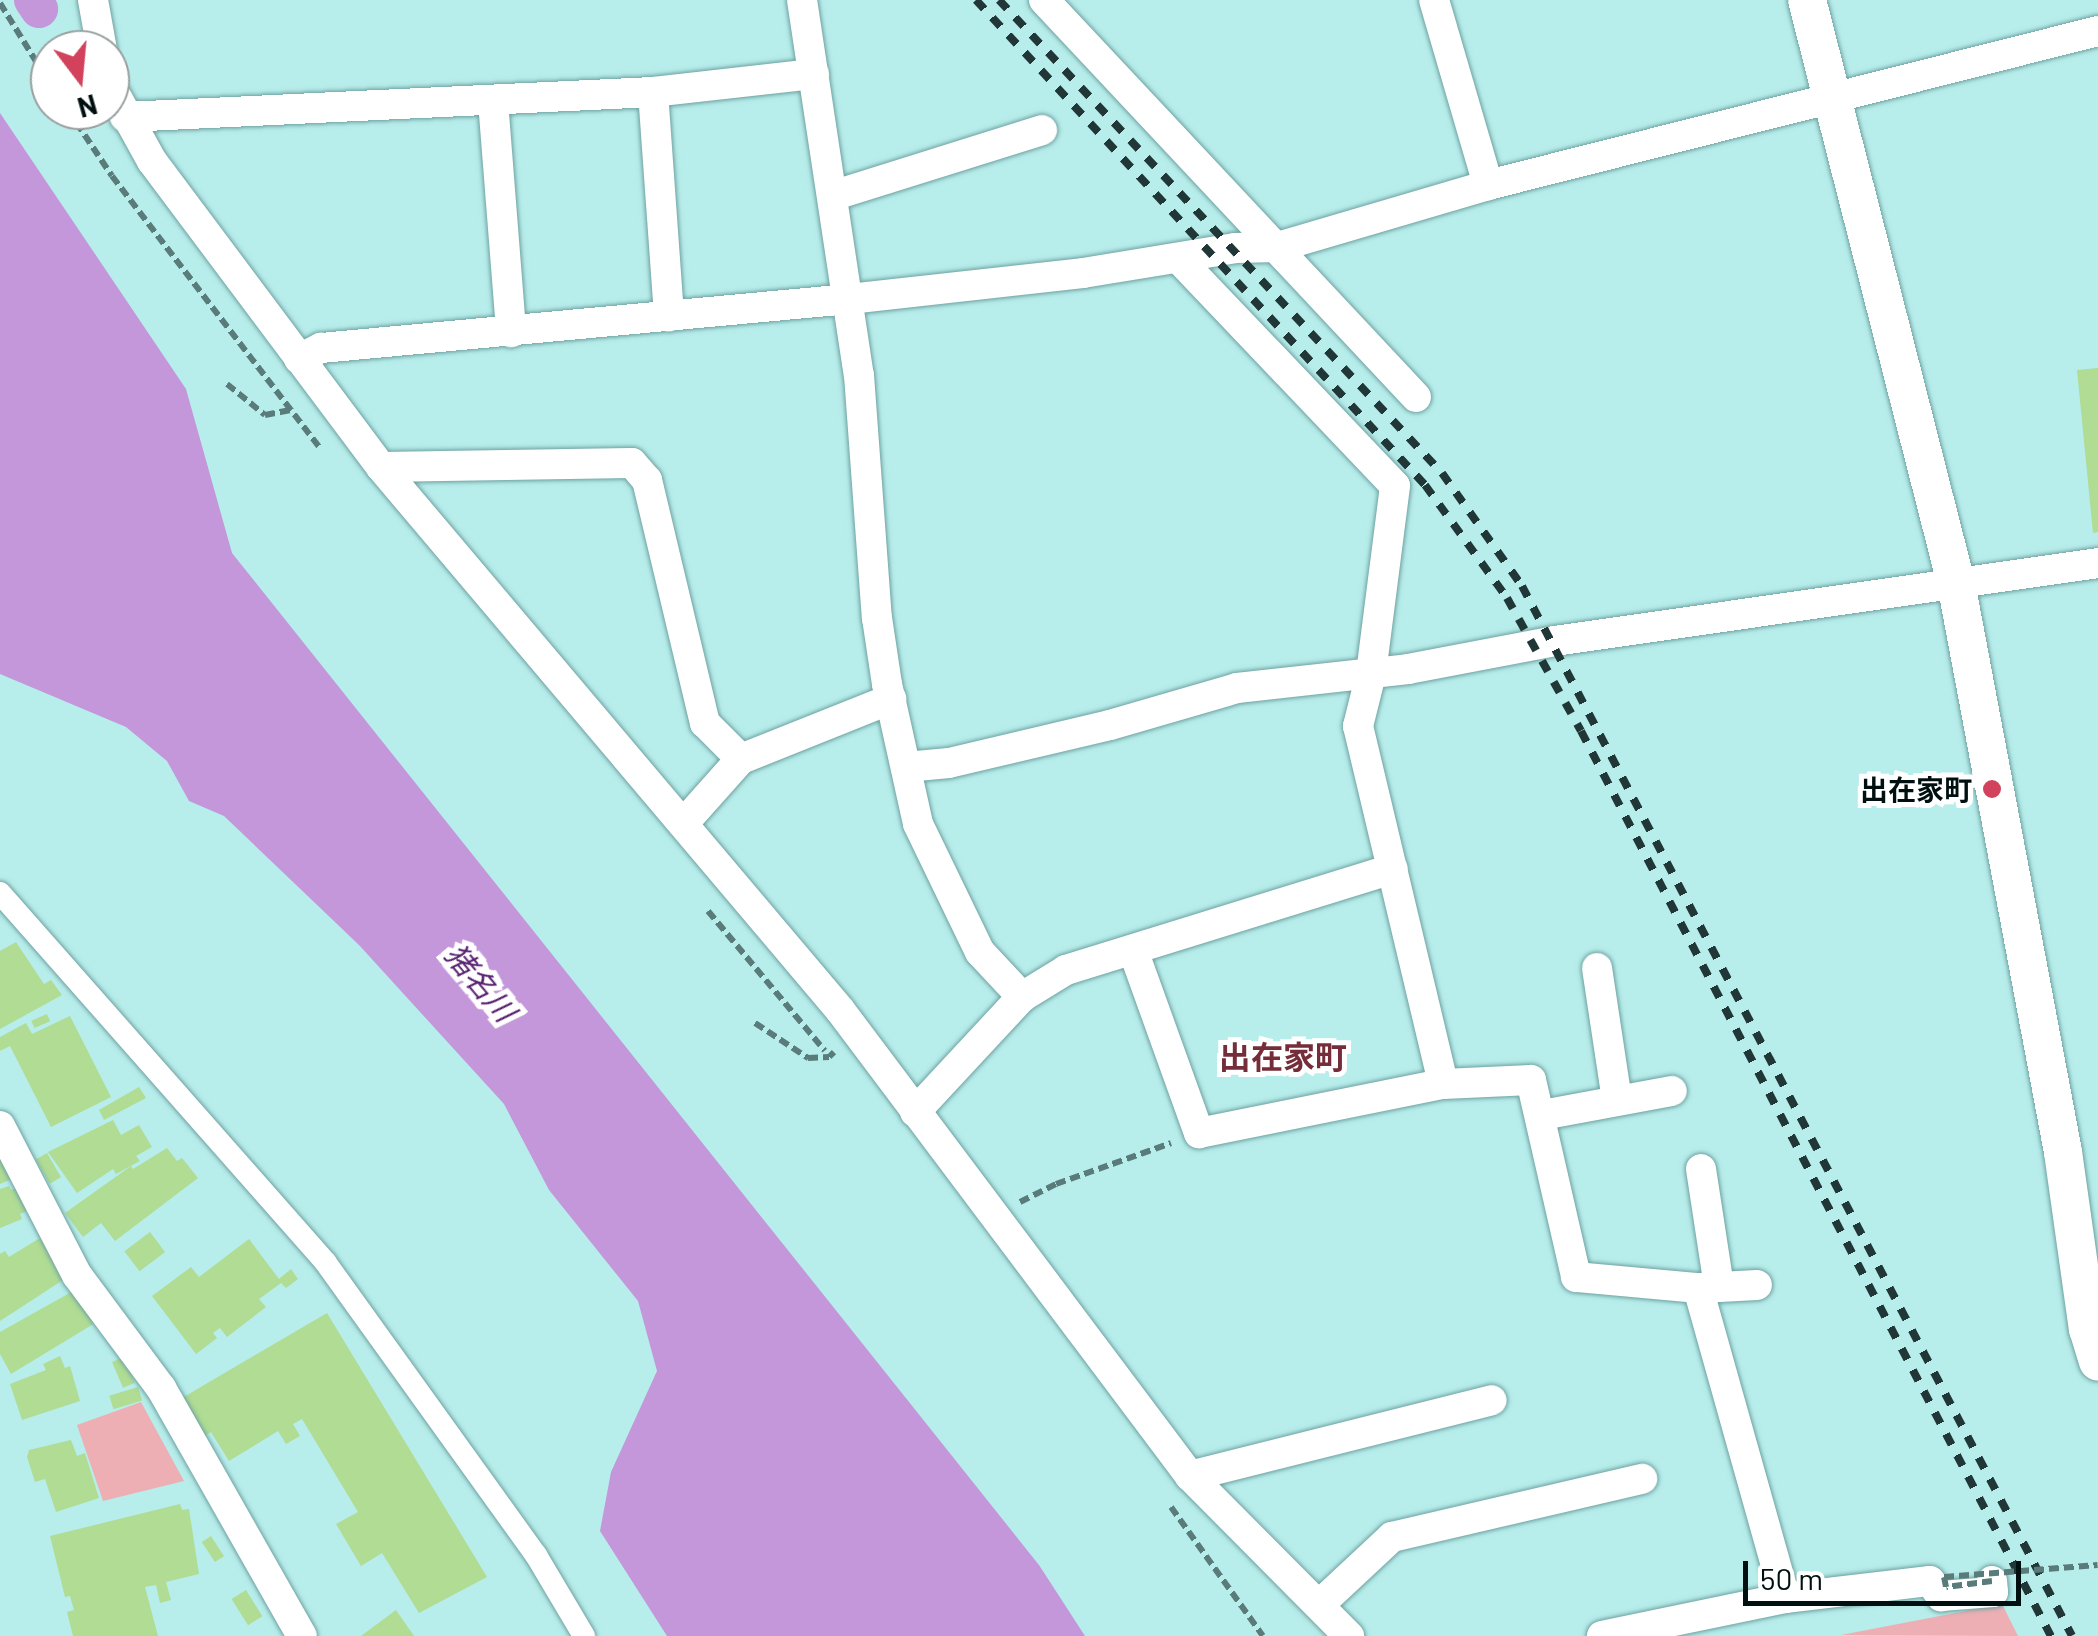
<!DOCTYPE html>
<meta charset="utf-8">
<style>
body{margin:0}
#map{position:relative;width:2098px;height:1636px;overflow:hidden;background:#b7edeb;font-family:Barlow,"Noto Sans JP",sans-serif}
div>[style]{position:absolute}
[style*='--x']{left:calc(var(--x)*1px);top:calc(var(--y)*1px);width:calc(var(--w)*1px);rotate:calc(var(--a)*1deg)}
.green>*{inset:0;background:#edafb4}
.water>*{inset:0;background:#c397da}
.canal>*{height:38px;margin:-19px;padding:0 19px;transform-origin:19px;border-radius:19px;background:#c397da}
.building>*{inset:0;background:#b0dc94;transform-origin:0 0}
.path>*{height:6px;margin-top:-3px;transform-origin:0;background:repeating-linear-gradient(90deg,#597b7a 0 10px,transparent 0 15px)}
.roads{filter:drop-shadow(0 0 2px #6ea2a1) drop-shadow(0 0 2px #6ea2a1)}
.pedestrian>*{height:22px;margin:-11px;padding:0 11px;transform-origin:11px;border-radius:11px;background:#fff}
.minor>*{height:30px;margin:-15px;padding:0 15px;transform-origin:15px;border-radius:15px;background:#fff}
.tertiary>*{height:38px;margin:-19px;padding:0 19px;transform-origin:19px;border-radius:19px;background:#fff}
.rail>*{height:8px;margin-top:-4px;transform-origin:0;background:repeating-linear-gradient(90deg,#213737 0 12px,transparent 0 24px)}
.path-bridge>*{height:6px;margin-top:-3px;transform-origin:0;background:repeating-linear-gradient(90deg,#597b7a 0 10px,transparent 0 15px)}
.dots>*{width:28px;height:28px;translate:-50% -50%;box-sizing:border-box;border:5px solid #fff;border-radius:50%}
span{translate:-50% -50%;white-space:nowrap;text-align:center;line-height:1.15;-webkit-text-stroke:10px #fff;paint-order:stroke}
.poi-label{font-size:28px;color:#001010;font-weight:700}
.right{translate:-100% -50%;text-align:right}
.water-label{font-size:30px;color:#582170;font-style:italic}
.quarter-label{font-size:32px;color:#752e39;font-weight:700}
.north{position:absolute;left:30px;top:30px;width:100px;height:100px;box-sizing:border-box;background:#fff;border:2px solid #999f9f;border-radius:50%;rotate:164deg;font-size:28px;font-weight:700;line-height:40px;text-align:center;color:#001010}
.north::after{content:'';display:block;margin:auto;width:35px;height:45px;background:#d2425d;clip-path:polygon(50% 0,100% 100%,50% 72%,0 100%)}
.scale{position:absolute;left:1743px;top:1561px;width:278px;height:45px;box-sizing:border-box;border:5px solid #001010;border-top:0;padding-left:12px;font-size:30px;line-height:35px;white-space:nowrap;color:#001010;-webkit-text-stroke:8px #fff;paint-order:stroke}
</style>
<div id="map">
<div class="green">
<i style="clip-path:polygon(141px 1402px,184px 1481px,103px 1501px,77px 1425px)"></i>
<i style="clip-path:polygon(2002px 1604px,2018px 1636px,1841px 1635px)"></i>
</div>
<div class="water">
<i style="clip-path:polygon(0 113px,186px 389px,232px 553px,1039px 1565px,1085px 1636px,667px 1636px,600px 1531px,611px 1472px,657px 1371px,638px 1301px,549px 1190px,504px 1104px,359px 945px,224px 816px,189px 801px,167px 761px,126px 727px,0 674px)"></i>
</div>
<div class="canal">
<i style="--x:33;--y:0;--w:11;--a:56"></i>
</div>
<div class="building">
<i style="clip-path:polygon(2098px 368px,2098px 532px,2093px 533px,2077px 370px)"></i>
<i style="clip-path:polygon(16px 942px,44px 984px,51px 980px,62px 995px,0 1029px,0 951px)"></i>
<i style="left:47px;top:1014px;width:8px;height:17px;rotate:67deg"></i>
<i style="clip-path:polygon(70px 1016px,111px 1097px,51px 1127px,10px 1046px,0 1051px,0 1037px,26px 1023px,32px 1034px)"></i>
<i style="clip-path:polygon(139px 1087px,146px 1098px,104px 1120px,99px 1110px)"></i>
<i style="clip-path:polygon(113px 1120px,121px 1135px,139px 1125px,152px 1147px,136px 1156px,140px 1161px,116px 1174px,113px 1169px,77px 1193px,48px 1152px)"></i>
<i style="clip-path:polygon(167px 1148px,177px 1161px,182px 1158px,198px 1178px,115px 1241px,101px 1223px,83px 1237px,65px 1213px,131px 1166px,133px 1169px)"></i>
<i style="left:47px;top:1153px;width:28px;height:13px;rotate:60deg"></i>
<i style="clip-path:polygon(0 1154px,12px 1179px,0 1184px)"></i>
<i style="clip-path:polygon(9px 1186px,11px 1190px,18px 1187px,27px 1211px,20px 1214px,22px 1219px,0 1228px,0 1189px)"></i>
<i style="left:150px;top:1232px;width:25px;height:32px;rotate:53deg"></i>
<i style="clip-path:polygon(40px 1238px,66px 1278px,0 1321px,0 1254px,5px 1251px,9px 1257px)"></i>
<i style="clip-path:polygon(249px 1239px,279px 1279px,291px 1269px,298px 1279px,286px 1288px,281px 1283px,259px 1299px,266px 1307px,227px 1337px,220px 1328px,213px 1333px,217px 1338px,196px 1354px,152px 1296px,191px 1267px,199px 1277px)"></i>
<i style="clip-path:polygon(75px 1290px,95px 1323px,11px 1374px,0 1354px,0 1332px)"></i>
<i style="clip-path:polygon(327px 1313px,487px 1577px,419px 1613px,382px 1553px,361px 1566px,336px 1524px,358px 1512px,302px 1419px,293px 1424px,300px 1436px,286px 1444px,278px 1431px,229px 1461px,211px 1432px,205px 1436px,182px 1398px)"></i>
<i style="clip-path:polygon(60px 1356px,65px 1368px,70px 1366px,80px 1401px,22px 1420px,10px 1384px,46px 1370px,43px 1364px)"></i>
<i style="left:124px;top:1357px;width:28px;height:13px;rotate:67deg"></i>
<i style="left:138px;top:1387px;width:14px;height:30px;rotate:73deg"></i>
<i style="clip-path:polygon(71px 1440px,77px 1456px,85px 1453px,99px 1498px,56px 1512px,45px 1479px,35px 1482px,27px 1457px,29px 1450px)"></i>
<i style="clip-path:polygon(180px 1504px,182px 1510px,189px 1509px,199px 1574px,166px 1582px,171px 1600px,160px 1603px,156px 1585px,145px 1587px,158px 1636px,73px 1636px,67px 1612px,74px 1610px,70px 1596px,65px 1597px,50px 1536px)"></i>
<i style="left:211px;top:1536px;width:24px;height:11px;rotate:57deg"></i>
<i style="left:246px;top:1590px;width:31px;height:17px;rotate:58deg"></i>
<i style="clip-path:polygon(396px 1610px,414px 1636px,361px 1636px)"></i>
</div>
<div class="path">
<i style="--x:0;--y:3;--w:95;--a:58.3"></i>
<i style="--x:68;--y:110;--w:79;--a:56.3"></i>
<i style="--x:112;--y:176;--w:344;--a:52.6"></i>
<i style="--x:227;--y:384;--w:49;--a:39.2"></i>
<i style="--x:265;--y:415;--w:26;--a:-11"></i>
<i style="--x:708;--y:911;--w:182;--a:50.1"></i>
<i style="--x:755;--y:1023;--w:64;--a:33.4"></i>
<i style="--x:808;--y:1058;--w:21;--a:-3"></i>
<i style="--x:829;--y:1057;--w:7;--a:-45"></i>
<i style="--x:1020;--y:1202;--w:40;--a:-26.6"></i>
<i style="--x:1056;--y:1184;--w:122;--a:-19.6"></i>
<i style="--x:1171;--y:1507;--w:158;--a:54.5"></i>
</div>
<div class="roads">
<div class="pedestrian">
<i style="--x:0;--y:893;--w:493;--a:48.6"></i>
<i style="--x:326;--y:1263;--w:360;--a:54.3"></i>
<i style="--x:536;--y:1555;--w:94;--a:59.3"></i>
</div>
<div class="minor">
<i style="--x:93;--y:0;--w:51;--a:79.8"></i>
<i style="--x:802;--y:0;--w:379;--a:81.4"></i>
<i style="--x:859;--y:375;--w:244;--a:85.8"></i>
<i style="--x:877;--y:618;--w:67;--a:81.4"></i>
<i style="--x:887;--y:684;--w:143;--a:77.5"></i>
<i style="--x:918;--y:824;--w:142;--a:64.2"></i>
<i style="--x:980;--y:952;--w:62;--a:47"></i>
<i style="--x:1022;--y:997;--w:52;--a:-31.5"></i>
<i style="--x:1066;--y:970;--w:342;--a:-17.2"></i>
<i style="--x:1044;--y:0;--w:544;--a:46.86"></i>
<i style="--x:1434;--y:0;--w:193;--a:73.7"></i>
<i style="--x:110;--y:85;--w:87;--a:61.1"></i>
<i style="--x:152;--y:161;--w:382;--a:53.2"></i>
<i style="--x:381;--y:467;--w:711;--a:49.79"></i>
<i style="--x:840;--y:1010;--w:583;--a:53.09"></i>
<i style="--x:1190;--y:1476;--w:226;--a:45.2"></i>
<i style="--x:653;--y:92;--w:162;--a:-6.4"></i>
<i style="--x:493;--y:101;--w:232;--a:85.5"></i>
<i style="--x:125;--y:117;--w:529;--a:-2.71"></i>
<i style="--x:653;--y:92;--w:225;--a:85.9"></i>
<i style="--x:835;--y:195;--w:217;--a:-17.4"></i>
<i style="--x:1179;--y:259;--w:313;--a:46.4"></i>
<i style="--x:1395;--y:486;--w:190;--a:97.3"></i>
<i style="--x:1371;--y:674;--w:54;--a:104"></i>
<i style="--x:1358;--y:726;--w:368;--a:76.6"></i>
<i style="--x:299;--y:359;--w:25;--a:-27"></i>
<i style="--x:321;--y:348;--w:530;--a:-5.3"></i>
<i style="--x:849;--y:299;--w:235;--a:-6.3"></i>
<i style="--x:1083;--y:273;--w:154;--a:-9.3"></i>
<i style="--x:1235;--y:248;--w:43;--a:-1.3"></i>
<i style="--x:1278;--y:247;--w:219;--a:-16.4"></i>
<i style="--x:1488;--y:185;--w:629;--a:-14.17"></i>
<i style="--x:381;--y:467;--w:251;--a:-0.9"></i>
<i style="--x:632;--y:463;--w:23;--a:49"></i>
<i style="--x:647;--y:480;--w:250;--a:76.6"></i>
<i style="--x:705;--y:723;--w:51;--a:45"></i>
<i style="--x:906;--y:767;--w:43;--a:-5.3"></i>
<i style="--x:949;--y:763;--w:165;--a:-13.3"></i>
<i style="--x:1110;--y:725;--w:132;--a:-16.2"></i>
<i style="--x:1237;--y:688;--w:172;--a:-6.3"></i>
<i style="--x:1408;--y:669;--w:150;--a:-10.8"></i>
<i style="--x:1555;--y:641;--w:549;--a:-8.17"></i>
<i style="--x:683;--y:824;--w:87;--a:-48.3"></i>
<i style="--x:741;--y:759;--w:162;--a:-21.8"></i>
<i style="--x:1133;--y:950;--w:195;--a:70.2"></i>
<i style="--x:1199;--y:1133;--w:249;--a:-11.4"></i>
<i style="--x:1443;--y:1084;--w:88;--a:-2.6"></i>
<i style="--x:1531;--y:1080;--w:202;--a:77.1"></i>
<i style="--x:1576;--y:1277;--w:122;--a:5.2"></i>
<i style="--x:1698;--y:1288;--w:322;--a:74.3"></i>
<i style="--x:1785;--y:1598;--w:187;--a:168.3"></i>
<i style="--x:1597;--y:968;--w:134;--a:81.4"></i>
<i style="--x:915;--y:1112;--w:157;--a:-47.1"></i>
<i style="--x:1542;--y:1115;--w:132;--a:-10.5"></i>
<i style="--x:0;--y:1126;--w:168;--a:62.7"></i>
<i style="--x:77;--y:1275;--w:141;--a:53.4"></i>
<i style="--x:161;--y:1388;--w:285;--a:60.4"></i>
<i style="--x:1701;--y:1169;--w:119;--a:81.3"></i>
<i style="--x:1701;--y:1288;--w:56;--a:-3.1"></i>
<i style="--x:1190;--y:1476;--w:311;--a:-14.1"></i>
<i style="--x:1785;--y:1598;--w:146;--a:-6.7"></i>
<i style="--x:1930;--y:1581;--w:19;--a:54"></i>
<i style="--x:1941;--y:1596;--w:52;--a:-4.4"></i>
<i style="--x:1993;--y:1592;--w:11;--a:-95"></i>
<i style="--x:1319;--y:1605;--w:100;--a:-43"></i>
<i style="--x:1392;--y:1537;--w:257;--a:-13.1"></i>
</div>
<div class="tertiary">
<i style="--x:1807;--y:0;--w:602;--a:75.66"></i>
<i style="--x:1956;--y:583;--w:579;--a:79.35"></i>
<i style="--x:2063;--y:1152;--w:179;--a:82"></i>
<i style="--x:2088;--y:1329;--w:34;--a:73"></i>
</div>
</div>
<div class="rail">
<i style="--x:976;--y:0;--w:661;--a:47.21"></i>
<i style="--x:1425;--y:485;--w:140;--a:54"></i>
<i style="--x:1507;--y:598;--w:152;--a:60.9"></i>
<i style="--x:1581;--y:731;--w:1020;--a:62.56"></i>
<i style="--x:999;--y:0;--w:648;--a:46.88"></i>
<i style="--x:1442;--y:473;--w:138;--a:54.7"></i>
<i style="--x:1522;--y:586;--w:1185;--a:62.35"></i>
</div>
<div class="path-bridge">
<i style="--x:1992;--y:1581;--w:46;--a:172.6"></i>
<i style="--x:1946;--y:1587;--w:10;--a:-101"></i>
<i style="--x:1944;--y:1577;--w:154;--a:-4.5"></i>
</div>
<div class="dots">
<i style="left:1992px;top:789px;background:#d2425d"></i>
</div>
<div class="poi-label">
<span class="right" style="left:1972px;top:789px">出在家町</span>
</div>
<div class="water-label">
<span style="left:481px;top:982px;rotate:50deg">猪名川</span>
</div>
<div class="quarter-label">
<span style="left:1283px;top:1056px">出在家町</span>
</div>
<div class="north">N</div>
<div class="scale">50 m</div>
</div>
